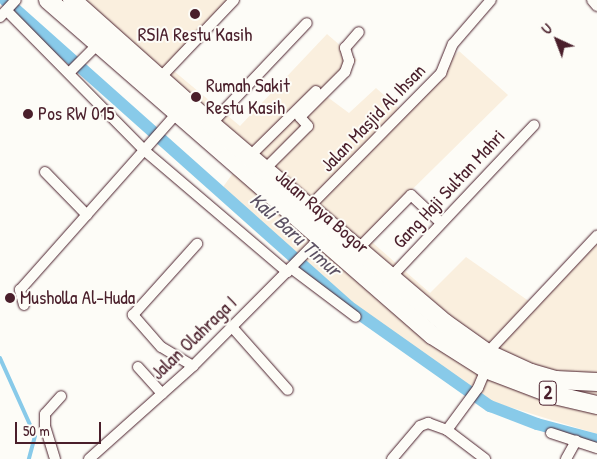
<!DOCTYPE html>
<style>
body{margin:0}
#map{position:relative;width:597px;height:459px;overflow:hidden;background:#fdfcf7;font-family:"Patrick Hand",sans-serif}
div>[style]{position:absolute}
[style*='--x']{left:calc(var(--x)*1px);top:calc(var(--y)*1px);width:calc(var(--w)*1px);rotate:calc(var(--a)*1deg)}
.built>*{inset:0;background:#faefde}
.stream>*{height:4px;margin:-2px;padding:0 2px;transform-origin:2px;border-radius:2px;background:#88cae9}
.canal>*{height:12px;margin:-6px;padding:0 6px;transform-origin:6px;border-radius:6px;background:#88cae9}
.roads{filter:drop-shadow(0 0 1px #4a1f2b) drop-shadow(0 0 1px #4a1f2b)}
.street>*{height:10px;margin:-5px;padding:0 5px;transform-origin:5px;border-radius:5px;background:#fdfcf7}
.highway>*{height:18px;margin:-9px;padding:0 9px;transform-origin:9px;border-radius:9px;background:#fdfcf7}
.dots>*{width:14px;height:14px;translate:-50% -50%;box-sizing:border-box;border:2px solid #fdfcf7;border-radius:50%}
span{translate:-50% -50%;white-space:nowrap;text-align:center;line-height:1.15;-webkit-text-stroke:4px #fdfcf7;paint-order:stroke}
.shield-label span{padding:1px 4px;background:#fdfcf7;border:1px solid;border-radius:4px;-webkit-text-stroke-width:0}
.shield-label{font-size:18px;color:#4a1f2b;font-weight:700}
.poi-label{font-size:19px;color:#4a1f2b}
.left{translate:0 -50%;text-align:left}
.street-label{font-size:19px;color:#4a1f2b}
.water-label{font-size:20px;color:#5d5264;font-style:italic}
.north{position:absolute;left:532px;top:15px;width:50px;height:50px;-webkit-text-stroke:4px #fdfcf7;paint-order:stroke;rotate:317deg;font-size:14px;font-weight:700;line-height:20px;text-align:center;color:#4a1f2b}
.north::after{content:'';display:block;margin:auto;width:18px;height:22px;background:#4a1f2b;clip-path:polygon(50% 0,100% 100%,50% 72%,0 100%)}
.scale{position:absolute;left:15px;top:422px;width:86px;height:22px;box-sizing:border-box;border:2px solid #4a1f2b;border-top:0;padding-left:6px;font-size:15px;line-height:18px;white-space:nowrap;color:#4a1f2b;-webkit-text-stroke:4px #fdfcf7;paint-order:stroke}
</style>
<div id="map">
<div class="built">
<i style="clip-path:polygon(45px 0,237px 0,169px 67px,240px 126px,327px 34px,357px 60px,326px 96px,349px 113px,376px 88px,402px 111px,459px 51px,508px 95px,365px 236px,430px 293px,466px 257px,533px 304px,597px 238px,597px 434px,464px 393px,218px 194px,238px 166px)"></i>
</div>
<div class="stream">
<i style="--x:0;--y:358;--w:85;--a:65.8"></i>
<i style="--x:35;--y:436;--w:24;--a:105"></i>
</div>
<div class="canal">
<i style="--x:5;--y:0;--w:460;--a:41.7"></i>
<i style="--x:348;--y:306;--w:174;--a:35.2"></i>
<i style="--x:490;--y:406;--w:50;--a:21"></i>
<i style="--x:537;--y:424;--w:62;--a:14.9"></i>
</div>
<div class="roads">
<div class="street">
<i style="--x:592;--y:0;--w:8;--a:50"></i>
<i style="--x:7;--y:11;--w:197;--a:45.4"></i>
<i style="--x:145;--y:151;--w:187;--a:40.4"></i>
<i style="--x:0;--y:17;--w:23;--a:-47"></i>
<i style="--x:70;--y:72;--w:41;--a:-45"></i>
<i style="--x:159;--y:79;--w:109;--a:-46.5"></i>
<i style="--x:211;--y:124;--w:139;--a:-46.5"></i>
<i style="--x:249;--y:157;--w:94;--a:-44.6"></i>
<i style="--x:264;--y:170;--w:62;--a:-45"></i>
<i style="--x:308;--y:126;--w:12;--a:-132"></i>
<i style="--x:300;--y:117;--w:64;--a:-45"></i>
<i style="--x:345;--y:72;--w:12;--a:-70"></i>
<i style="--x:349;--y:61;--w:14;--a:-107"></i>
<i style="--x:345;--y:48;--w:21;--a:-49"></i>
<i style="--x:45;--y:172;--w:60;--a:45.7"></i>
<i style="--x:308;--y:208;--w:190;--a:-45.4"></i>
<i style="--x:441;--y:73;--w:31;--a:-68"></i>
<i style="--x:453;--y:44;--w:58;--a:-49.2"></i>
<i style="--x:357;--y:250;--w:77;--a:-45.5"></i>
<i style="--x:411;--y:195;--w:41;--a:43"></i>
<i style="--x:291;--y:268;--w:81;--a:37"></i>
<i style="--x:390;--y:278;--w:210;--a:-46.7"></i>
<i style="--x:24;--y:305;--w:16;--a:-105"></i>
<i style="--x:20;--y:290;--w:238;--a:-48.4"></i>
<i style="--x:232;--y:327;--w:84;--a:48.4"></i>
<i style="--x:487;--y:353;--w:161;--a:-46.8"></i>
<i style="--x:193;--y:366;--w:37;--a:-149"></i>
<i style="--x:161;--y:347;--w:43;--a:-131.2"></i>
<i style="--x:133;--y:315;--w:96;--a:-48"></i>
<i style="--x:138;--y:367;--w:36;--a:48"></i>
<i style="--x:447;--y:430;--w:52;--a:-53.6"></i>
<i style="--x:478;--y:388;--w:21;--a:-67"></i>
<i style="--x:551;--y:433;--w:48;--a:18.1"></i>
<i style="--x:55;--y:459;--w:34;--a:-107"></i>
<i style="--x:45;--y:426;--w:12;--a:-90"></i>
<i style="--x:45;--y:414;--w:24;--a:-48"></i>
<i style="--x:89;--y:459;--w:140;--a:-41.8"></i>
<i style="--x:193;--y:366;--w:179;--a:-45.2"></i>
<i style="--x:392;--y:459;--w:43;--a:-49.7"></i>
<i style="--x:420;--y:426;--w:9;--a:-21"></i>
<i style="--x:428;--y:423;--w:20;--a:20"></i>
<i style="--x:447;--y:430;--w:48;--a:37.3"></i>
<i style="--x:566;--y:459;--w:21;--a:-61"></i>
</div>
<div class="highway">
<i style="--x:48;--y:0;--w:510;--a:41.1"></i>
<i style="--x:432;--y:335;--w:64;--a:32.2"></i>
<i style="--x:486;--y:369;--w:73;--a:20.9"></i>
<i style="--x:554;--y:395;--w:44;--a:13.1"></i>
<i style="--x:72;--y:0;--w:186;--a:41.7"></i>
<i style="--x:211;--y:124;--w:307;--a:40.4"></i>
<i style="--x:445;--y:323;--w:52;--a:35.5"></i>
<i style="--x:487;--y:353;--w:48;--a:24.4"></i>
<i style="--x:531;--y:373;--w:26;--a:16"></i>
<i style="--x:556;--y:380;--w:41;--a:2.8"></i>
</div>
</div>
<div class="dots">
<i style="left:195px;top:14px;background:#4a1f2b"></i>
<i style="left:196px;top:97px;background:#4a1f2b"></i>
<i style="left:28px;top:114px;background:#4a1f2b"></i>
<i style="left:10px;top:298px;background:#4a1f2b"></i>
</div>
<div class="shield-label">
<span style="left:548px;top:393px">2</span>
</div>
<div class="poi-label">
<span style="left:195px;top:35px">RSIA Restu Kasih</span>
<span class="left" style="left:206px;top:97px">Rumah Sakit<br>Restu Kasih</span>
<span class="left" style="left:38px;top:114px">Pos RW 015</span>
<span class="left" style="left:20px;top:298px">Musholla Al-Huda</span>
</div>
<div class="street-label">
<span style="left:373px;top:118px;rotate:-46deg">Jalan Masjid Al Ihsan</span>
<span style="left:449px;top:189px;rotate:-47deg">Gang Haji Sultan Mahri</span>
<span style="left:322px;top:212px;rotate:41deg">Jalan Raya Bogor</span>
<span style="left:194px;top:338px;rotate:-44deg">Jalan Olahraga I</span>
</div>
<div class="water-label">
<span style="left:296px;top:234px;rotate:42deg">Kali Baru Timur</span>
</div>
<div class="north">U</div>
<div class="scale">50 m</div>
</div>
